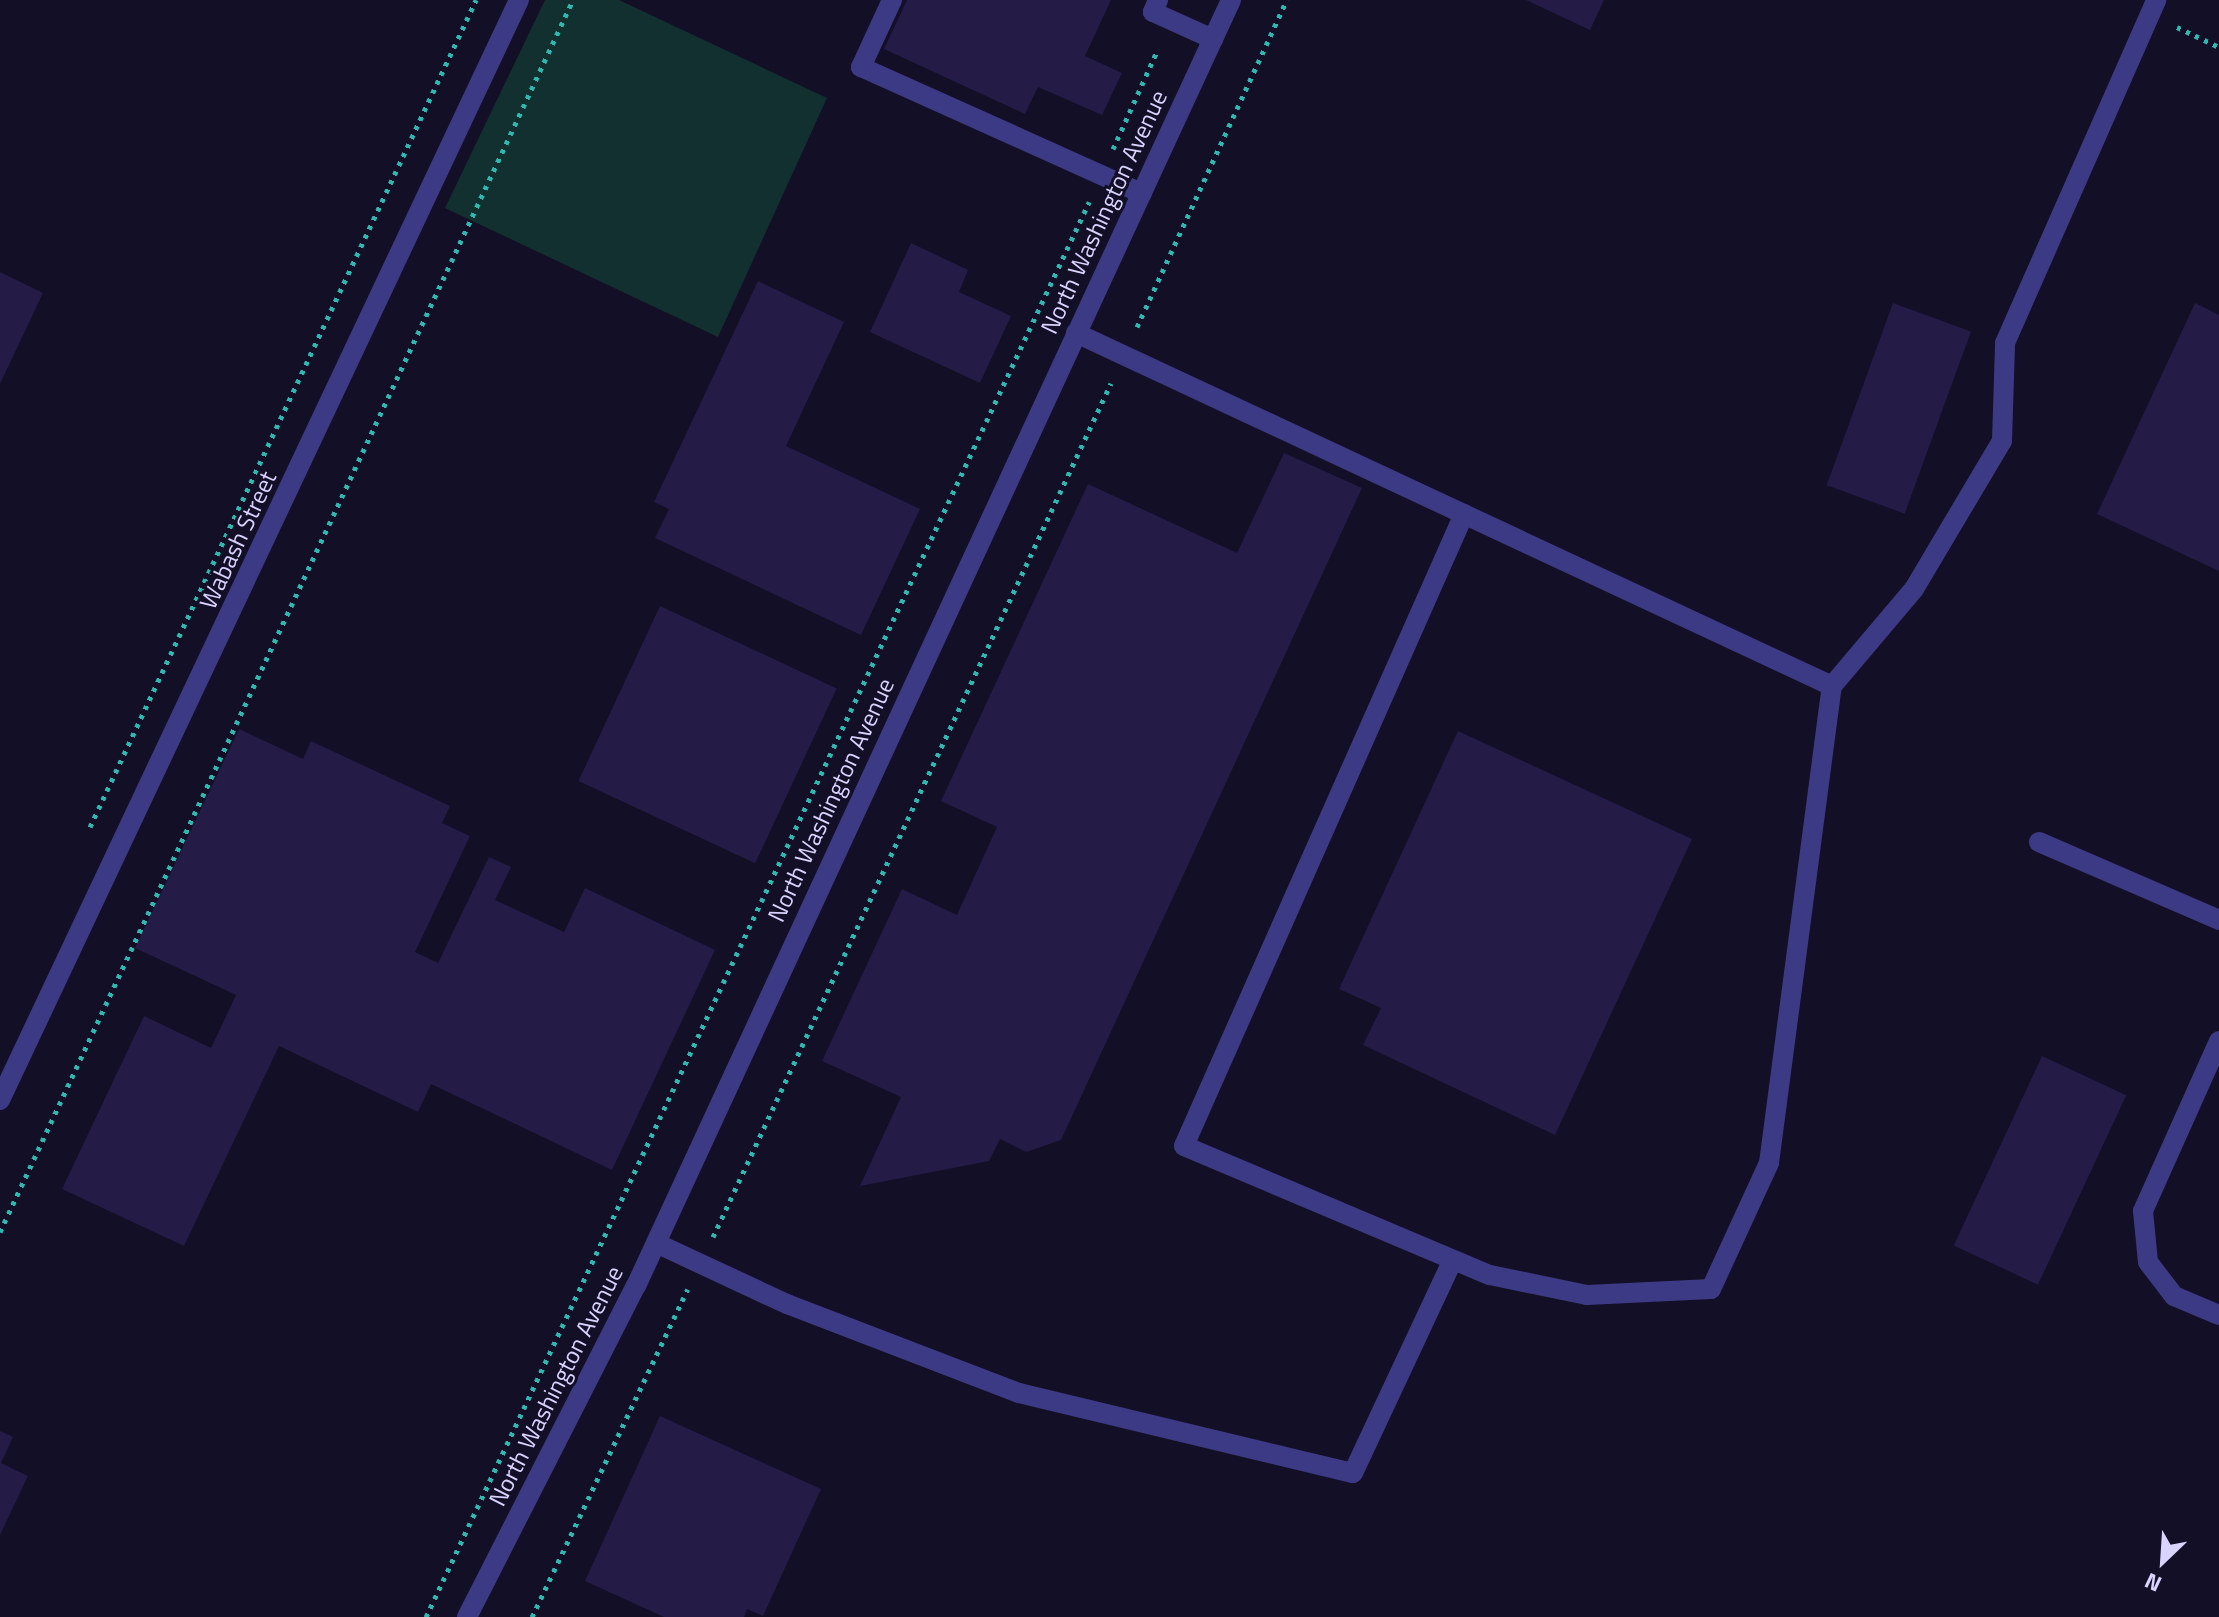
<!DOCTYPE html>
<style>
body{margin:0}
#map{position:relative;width:2219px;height:1617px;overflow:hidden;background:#130f26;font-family:"Titillium Web",sans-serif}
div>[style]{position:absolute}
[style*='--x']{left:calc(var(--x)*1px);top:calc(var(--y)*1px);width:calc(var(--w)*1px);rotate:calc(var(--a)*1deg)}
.green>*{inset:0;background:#12302f}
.building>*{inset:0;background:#241b47;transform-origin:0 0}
.path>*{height:5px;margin-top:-2.5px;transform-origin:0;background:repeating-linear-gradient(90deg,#2fb8b0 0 4px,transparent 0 10px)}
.service>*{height:20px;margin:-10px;padding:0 10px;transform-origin:10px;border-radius:10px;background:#3d3a85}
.minor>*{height:20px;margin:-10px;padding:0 10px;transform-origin:10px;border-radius:10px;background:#3d3a85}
.tertiary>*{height:20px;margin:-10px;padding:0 10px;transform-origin:10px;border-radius:10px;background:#3d3a85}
span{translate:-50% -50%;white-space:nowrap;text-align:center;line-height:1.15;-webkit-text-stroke:6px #130f26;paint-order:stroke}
.street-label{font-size:24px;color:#d9d4ff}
.north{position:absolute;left:2123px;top:1521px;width:80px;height:80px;-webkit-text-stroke:6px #130f26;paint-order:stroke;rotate:205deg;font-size:22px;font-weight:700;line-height:32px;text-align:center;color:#d9d4ff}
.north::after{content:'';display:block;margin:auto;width:28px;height:36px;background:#d9d4ff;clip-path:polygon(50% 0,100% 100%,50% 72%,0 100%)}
</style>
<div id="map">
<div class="green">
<i style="clip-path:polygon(545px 0,619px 0,827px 98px,718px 337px,445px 208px)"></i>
</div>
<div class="building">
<i style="clip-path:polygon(907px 0,1111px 0,1085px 56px,1122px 73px,1102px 115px,1038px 87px,1025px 114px,884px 49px)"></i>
<i style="clip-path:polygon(1526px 0,1604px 0,1590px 30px)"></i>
<i style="clip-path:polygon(911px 243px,968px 270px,959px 292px,1011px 316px,980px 383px,870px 332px)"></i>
<i style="clip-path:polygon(0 272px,43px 293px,0 384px)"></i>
<i style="clip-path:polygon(758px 281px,844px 322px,786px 446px,920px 509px,861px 635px,655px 538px,669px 509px,654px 502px)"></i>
<i style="left:1893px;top:303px;width:83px;height:194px;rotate:20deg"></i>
<i style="clip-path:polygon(2195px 303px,2219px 315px,2219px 571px,2097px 514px)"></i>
<i style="clip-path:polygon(1284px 453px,1362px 488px,1061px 1140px,1026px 1152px,1000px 1139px,989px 1161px,860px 1186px,901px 1097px,822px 1061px,902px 889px,957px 915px,997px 827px,941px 801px,1088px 484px,1237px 553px)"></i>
<i style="left:660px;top:606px;width:195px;height:193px;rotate:25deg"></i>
<i style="clip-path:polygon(239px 729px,303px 759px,311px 741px,450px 806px,442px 823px,470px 836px,415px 952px,438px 963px,489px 857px,511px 867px,495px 900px,564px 932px,585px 888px,715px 950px,612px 1170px,431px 1084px,418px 1112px,279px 1046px,184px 1246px,62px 1189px,144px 1016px,211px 1048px,236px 995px,135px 948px)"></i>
<i style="clip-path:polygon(1458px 731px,1692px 839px,1555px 1135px,1363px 1045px,1381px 1008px,1339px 989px)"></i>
<i style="left:2042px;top:1056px;width:93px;height:209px;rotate:25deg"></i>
<i style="clip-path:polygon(660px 1416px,821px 1489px,763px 1616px,747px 1609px,744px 1617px,664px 1617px,585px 1581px)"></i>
<i style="clip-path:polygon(0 1431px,13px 1437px,1px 1463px,28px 1476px,0 1535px)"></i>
</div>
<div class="path">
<i style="--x:2177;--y:27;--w:47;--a:25.5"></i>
<i style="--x:1113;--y:149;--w:110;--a:-65.8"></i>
<i style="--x:1137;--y:327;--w:360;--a:-65.4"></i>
<i style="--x:90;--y:827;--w:913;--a:-64.98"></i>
<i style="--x:0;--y:1232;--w:1359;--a:-65.06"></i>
<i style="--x:713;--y:1237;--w:942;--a:-65.01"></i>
<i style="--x:426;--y:1617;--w:1563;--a:-64.89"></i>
<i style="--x:532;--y:1617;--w:363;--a:-64.6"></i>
</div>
<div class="service">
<i style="--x:892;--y:0;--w:74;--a:114.8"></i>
<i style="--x:861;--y:67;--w:308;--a:24.2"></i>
<i style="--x:1158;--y:0;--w:13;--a:113"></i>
<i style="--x:1153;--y:12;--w:66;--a:24.2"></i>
<i style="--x:1076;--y:333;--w:834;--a:25.03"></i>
<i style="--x:1832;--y:686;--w:127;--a:-49.8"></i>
<i style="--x:1914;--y:589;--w:172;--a:-59.3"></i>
<i style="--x:2002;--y:441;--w:98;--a:-88.2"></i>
<i style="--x:2005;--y:343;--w:375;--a:-66.2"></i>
<i style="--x:1464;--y:514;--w:691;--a:113.9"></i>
<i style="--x:1184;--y:1146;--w:332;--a:22.9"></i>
<i style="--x:1490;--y:1275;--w:99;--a:11.7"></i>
<i style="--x:1587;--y:1295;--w:124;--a:-2.8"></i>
<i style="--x:1711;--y:1289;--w:139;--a:-65.3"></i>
<i style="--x:1769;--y:1163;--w:481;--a:-82.5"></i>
<i style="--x:2039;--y:842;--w:196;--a:23.4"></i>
<i style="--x:2219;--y:1041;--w:186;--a:114.1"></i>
<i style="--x:2143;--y:1211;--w:51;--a:84.4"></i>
<i style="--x:2148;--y:1262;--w:43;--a:52.6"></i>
<i style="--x:2174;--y:1296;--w:49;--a:22.9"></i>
<i style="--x:656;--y:1243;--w:145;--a:25"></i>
<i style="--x:787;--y:1304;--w:248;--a:21"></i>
<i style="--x:1019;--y:1393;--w:343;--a:13.5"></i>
<i style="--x:1353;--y:1473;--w:233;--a:-64.9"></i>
</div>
<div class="minor">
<i style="--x:0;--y:1100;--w:1216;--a:-64.74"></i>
</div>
<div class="tertiary">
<i style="--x:467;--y:1617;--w:372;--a:-63"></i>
<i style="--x:636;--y:1286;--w:1417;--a:-65.17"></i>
</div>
<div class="street-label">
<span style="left:1104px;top:212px;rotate:-65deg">North Washington Avenue</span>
<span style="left:238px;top:540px;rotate:-65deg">Wabash Street</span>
<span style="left:831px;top:800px;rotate:-65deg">North Washington Avenue</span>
<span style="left:556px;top:1386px;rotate:-63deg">North Washington Avenue</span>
</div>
<div class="north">N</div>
</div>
